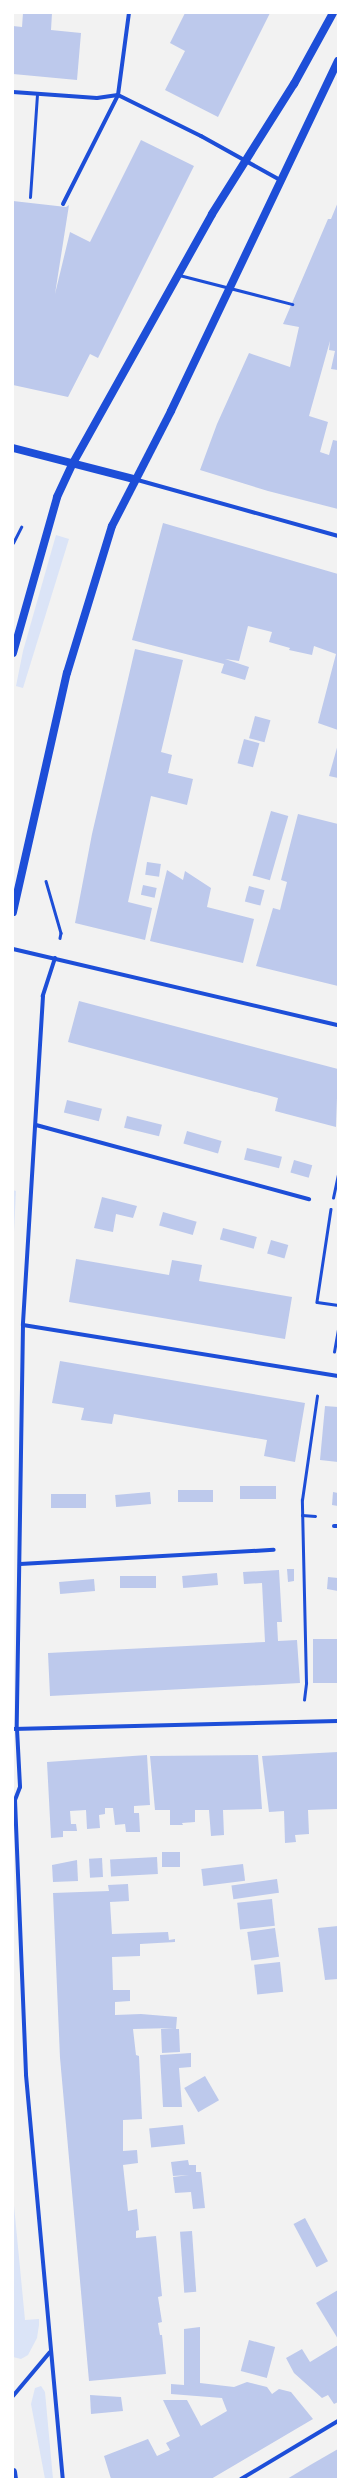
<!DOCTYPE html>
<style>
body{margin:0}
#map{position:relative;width:351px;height:2492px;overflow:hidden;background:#f2f2f2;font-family:"IBM Plex Sans",sans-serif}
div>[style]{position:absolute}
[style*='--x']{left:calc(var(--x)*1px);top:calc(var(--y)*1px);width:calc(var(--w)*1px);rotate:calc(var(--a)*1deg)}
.green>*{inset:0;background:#dbe4f7}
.building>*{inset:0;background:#bdc9ec;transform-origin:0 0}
.path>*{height:2.5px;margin:-1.25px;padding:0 1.25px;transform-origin:1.25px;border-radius:1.25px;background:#1d4ed8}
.service>*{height:3px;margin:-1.5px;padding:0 1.5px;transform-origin:1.5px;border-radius:1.5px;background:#1d4ed8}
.minor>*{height:4px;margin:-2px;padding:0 2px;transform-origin:2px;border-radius:2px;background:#1d4ed8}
.secondary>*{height:8px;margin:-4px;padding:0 4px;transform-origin:4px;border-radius:4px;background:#1d4ed8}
span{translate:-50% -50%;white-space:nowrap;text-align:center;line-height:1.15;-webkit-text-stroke:4px #fff;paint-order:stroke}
.frame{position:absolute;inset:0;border:14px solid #fff;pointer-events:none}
</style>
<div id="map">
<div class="green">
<i style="clip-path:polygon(56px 535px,69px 539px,23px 688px,16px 686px,23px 651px)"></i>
<i style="clip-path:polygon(13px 1190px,16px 1191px,13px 1252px)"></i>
<i style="clip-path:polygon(13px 2195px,25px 2320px,39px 2319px,39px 2325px,37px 2338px,28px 2355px,21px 2359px,13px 2357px)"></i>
<i style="clip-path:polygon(41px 2386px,45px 2392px,53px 2479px,45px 2479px,31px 2404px,35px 2388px)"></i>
</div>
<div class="building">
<i style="clip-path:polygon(23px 13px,52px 13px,51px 30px,81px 33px,77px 80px,13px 74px,13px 26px,22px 27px)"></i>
<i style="clip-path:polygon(185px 13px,270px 13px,218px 117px,165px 90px,185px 51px,170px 43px)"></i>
<i style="clip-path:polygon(141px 140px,194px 166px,98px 358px,90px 354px,68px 397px,13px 385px,13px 201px,66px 207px,69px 205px,55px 294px,70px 232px,90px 242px)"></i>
<i style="clip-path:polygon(338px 202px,338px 370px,331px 369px,335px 351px,329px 350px,330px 341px,309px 416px,328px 422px,320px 452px,329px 455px,333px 440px,338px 441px,338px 509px,268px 491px,200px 470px,217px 424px,249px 353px,290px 367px,299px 327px,283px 324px,328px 219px,331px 219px)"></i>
<i style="clip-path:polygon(163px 523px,338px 574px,338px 730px,318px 723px,336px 654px,314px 646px,312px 655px,289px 650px,290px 648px,269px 642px,272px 632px,248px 626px,239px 661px,225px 659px,249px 667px,245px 680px,221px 673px,224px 664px,132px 640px)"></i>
<i style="clip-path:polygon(135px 649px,183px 660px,161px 752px,172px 755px,168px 773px,193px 779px,187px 805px,151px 796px,128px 902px,152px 908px,145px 940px,75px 923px,92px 834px)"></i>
<i style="left:255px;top:716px;width:16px;height:23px;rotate:15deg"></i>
<i style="left:244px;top:739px;width:16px;height:25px;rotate:15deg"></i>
<i style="clip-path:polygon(338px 744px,338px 778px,329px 776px)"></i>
<i style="left:271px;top:811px;width:18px;height:67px;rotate:16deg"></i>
<i style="clip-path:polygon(298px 814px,338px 824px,338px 986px,256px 966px,273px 908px,280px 910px,287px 882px,281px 880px)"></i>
<i style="left:147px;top:862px;width:14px;height:13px;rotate:8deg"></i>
<i style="clip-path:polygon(167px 870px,183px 880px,185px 871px,211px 888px,207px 907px,254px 919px,243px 963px,150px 941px)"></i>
<i style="left:143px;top:885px;width:14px;height:10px;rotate:12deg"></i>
<i style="left:249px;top:886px;width:16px;height:16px;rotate:15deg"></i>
<i style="clip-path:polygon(79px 1001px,338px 1069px,336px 1127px,275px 1111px,278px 1098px,68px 1042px)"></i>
<i style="left:67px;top:1100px;width:36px;height:13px;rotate:14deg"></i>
<i style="left:127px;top:1116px;width:36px;height:12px;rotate:14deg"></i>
<i style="left:187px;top:1131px;width:36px;height:13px;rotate:16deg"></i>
<i style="left:247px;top:1148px;width:36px;height:12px;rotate:14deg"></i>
<i style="left:294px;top:1160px;width:19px;height:13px;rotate:16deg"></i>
<i style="clip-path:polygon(102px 1197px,137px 1206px,133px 1218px,116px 1214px,113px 1232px,94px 1228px)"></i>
<i style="left:163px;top:1212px;width:35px;height:14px;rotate:16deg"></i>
<i style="left:223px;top:1228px;width:35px;height:12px;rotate:15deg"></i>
<i style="left:271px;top:1240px;width:18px;height:14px;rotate:16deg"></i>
<i style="clip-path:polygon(76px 1259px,169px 1275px,172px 1260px,202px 1265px,199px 1281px,292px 1297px,285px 1339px,69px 1302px)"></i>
<i style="clip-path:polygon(60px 1361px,305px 1403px,295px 1462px,264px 1456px,267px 1440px,114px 1414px,112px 1424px,81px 1420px,84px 1408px,52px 1403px)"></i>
<i style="clip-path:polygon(325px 1406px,338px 1407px,338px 1462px,320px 1460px)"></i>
<i style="left:276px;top:1486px;width:13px;height:36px;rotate:90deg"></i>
<i style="left:213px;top:1490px;width:12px;height:35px;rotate:90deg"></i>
<i style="left:150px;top:1492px;width:12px;height:35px;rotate:85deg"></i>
<i style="clip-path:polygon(333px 1492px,338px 1493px,338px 1506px,332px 1505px)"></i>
<i style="left:86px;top:1494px;width:14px;height:35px;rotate:90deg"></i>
<i style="clip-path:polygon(287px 1569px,294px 1569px,294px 1581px,288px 1582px)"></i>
<i style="clip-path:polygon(279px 1570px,282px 1622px,277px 1622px,278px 1641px,297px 1640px,300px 1683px,50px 1696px,48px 1653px,265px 1642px,262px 1583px,244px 1584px,243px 1572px)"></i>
<i style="left:217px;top:1573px;width:12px;height:35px;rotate:85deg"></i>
<i style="left:156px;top:1576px;width:12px;height:36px;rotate:90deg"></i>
<i style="clip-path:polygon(328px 1577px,338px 1578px,338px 1591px,327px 1589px)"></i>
<i style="left:94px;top:1579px;width:12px;height:35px;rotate:85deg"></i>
<i style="left:313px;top:1639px;width:25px;height:44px"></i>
<i style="clip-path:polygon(338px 1752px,338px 1809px,308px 1810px,309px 1834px,295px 1835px,296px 1842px,285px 1843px,284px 1811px,269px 1812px,262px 1756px)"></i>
<i style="clip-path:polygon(147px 1755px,150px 1805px,134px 1806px,134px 1813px,139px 1813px,140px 1832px,126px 1832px,125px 1824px,115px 1825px,113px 1808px,105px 1808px,105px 1814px,99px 1815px,100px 1828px,87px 1829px,86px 1810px,70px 1811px,71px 1824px,76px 1824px,77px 1831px,63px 1831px,63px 1837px,51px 1838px,47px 1762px)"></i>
<i style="clip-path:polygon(258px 1755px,262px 1809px,223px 1810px,224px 1835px,211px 1836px,209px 1810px,195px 1810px,195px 1822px,182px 1823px,183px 1825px,170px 1825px,170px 1810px,155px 1810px,150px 1756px)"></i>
<i style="left:180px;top:1852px;width:15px;height:18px;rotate:90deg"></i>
<i style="left:157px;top:1857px;width:17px;height:47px;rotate:87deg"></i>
<i style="left:102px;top:1858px;width:19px;height:13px;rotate:87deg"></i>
<i style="clip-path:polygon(77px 1860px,78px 1881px,53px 1882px,52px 1865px)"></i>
<i style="left:243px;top:1864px;width:17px;height:42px;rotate:83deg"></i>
<i style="left:277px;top:1879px;width:14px;height:46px;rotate:82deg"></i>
<i style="clip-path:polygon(128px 1884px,129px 1901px,110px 1902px,112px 1934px,168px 1932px,169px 1940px,175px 1939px,175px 1942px,140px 1944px,140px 1956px,112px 1957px,113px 1990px,130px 1990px,130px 2001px,115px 2002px,115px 2015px,141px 2014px,177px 2017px,176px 2029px,179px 2029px,180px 2052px,162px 2053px,161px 2029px,174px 2028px,133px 2029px,136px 2055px,139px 2056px,142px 2119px,123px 2120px,123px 2151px,137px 2150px,138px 2163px,123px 2165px,128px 2211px,137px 2209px,139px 2230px,136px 2231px,136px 2238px,156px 2236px,162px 2296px,158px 2297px,162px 2322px,158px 2323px,160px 2335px,162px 2335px,166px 2374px,89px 2381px,60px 2058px,53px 1893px,109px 1891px,108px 1885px)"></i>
<i style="left:272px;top:1899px;width:27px;height:35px;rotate:84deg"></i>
<i style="clip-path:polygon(338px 1926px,338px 1979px,325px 1980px,318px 1928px)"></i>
<i style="left:275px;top:1928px;width:29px;height:28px;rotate:82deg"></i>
<i style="left:280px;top:1962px;width:30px;height:26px;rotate:84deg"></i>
<i style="clip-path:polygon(191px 2053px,191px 2067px,179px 2068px,182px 2107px,163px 2107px,160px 2055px)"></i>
<i style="left:205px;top:2076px;width:28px;height:24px;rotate:60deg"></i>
<i style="left:183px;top:2125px;width:19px;height:34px;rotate:84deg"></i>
<i style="clip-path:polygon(188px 2160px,189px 2165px,196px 2165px,196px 2172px,201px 2172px,205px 2208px,193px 2209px,191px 2192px,175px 2193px,173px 2177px,189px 2175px,173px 2176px,171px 2162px)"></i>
<i style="left:305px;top:2218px;width:49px;height:13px;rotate:62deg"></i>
<i style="left:192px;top:2231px;width:61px;height:12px;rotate:86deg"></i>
<i style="clip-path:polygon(338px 2290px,338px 2339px,316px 2303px)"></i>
<i style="clip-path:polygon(200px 2327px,200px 2383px,234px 2387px,247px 2382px,267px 2387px,272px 2394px,279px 2389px,291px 2392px,313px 2419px,211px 2479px,111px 2479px,104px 2456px,148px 2439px,157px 2456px,170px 2450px,166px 2443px,180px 2436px,163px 2400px,187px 2400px,201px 2426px,227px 2411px,222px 2398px,171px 2394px,171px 2384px,184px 2385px,184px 2329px)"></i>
<i style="left:249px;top:2340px;width:27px;height:32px;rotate:15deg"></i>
<i style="clip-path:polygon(338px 2345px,338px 2402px,334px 2404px,328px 2395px,322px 2398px,294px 2373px,286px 2358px,302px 2349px,310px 2362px)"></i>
<i style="clip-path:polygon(90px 2395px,121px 2397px,123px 2411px,91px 2414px)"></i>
<i style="clip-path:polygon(338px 2449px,338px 2479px,287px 2479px,312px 2464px)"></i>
</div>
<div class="path">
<i style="--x:13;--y:543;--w:18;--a:-63"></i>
<i style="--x:46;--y:881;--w:54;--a:73.9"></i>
<i style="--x:61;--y:933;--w:5;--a:101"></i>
<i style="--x:333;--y:1198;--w:24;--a:-78"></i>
<i style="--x:331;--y:1209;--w:94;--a:98.6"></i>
<i style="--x:317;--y:1302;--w:21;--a:8"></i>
<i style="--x:334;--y:1352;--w:23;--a:-80"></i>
<i style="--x:302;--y:1515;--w:13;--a:4"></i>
<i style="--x:304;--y:1700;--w:17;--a:-83"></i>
<i style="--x:306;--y:1683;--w:183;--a:-91.3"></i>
<i style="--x:302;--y:1500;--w:105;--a:-81.8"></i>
</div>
<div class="service">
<i style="--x:30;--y:197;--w:104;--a:-86.1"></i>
<i style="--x:179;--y:275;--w:117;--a:14.4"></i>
</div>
<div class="minor">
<i style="--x:13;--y:92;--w:84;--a:4.1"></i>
<i style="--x:97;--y:98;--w:21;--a:-8"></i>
<i style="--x:118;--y:95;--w:93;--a:26.3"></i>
<i style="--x:201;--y:136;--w:90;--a:29.1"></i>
<i style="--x:63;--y:204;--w:122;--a:-63.2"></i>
<i style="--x:118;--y:95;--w:83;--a:-82.4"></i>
<i style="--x:134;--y:479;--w:212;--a:15.6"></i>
<i style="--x:13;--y:949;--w:334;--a:13.2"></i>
<i style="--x:55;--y:958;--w:40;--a:108"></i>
<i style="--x:43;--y:996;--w:330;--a:93.5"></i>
<i style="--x:23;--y:1325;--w:404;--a:90.9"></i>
<i style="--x:17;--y:1729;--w:58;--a:87"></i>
<i style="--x:20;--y:1787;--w:14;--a:111"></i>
<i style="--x:15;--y:1800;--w:275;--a:87.7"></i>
<i style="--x:26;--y:2075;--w:406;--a:84.8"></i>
<i style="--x:36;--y:1125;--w:283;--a:15.2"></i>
<i style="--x:23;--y:1325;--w:319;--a:9.2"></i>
<i style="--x:334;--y:1526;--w:4;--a:0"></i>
<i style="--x:20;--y:1564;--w:254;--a:-3.2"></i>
<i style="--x:13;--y:1729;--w:325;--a:-1.4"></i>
<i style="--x:13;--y:2396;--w:57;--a:-49.9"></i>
<i style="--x:241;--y:2479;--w:113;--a:-30.9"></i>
</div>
<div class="secondary">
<i style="--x:13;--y:448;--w:125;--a:14.4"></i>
<i style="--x:13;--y:653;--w:162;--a:-74.2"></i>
<i style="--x:57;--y:497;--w:38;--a:-65"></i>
<i style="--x:73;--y:463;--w:285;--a:-60.8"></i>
<i style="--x:212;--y:214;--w:154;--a:-57.8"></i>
<i style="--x:294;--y:84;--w:81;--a:-61.2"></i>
<i style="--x:13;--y:912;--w:245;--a:-77.3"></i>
<i style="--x:67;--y:673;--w:154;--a:-73"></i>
<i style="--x:112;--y:526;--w:129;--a:-62.8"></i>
<i style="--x:171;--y:411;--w:388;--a:-64.5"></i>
<i style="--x:13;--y:2472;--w:7;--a:82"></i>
</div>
<div class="frame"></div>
</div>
